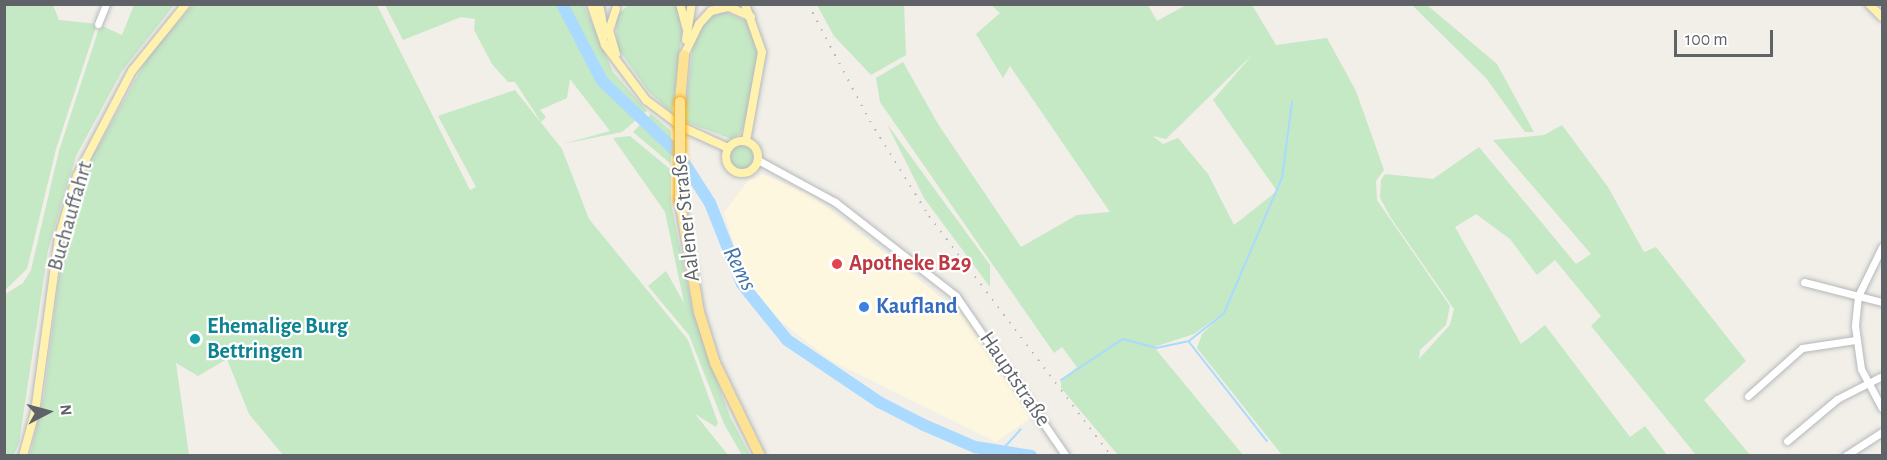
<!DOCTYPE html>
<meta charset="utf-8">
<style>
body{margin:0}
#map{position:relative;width:1887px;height:460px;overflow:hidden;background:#f1efe8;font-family:"Alegreya Sans",sans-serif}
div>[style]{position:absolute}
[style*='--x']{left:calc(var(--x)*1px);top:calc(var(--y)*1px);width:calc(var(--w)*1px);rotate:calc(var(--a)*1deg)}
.commercial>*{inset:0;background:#fef7e0}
.green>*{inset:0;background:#c5e8c5}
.round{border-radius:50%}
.stream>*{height:2px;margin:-1px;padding:0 1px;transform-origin:1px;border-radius:1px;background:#aadaff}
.river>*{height:12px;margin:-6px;padding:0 6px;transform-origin:6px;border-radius:6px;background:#aadaff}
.roads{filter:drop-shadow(0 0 2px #b5b8bc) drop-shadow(0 0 2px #b5b8bc)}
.minor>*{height:7px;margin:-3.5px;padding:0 3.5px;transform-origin:3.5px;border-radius:3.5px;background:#fff}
.major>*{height:8px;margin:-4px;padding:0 4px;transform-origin:4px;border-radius:4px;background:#fff2af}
.major>.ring{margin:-4px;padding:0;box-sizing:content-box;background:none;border:8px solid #fff2af;border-radius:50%}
.highway>*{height:10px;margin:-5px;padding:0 5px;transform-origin:5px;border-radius:5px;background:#fde293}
.rail>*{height:2px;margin-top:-1px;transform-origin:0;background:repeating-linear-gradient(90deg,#b6b7b8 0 1.5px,transparent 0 9.5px)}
.bridges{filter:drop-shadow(0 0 2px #f9ab00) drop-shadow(0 0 2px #f9ab00)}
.highway-bridge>*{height:10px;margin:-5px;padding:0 5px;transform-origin:5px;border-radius:5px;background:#fde293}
.dots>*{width:16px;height:16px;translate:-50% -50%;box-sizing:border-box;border:3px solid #fff;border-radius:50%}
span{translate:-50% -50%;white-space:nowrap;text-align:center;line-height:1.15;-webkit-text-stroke:4.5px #fff;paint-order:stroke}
.street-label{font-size:22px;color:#5f6368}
.health-label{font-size:22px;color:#be3a42;font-weight:700}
.left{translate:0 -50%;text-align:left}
.shop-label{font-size:22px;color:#366cbe;font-weight:700}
.culture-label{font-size:22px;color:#0d838f;font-weight:700}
.water-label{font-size:24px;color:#4174aa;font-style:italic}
.frame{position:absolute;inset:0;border:6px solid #5f6368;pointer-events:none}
.north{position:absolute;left:18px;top:382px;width:60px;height:60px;-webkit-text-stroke:4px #fff;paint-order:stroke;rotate:84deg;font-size:16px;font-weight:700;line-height:24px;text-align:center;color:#5f6368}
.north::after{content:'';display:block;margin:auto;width:21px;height:27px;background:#5f6368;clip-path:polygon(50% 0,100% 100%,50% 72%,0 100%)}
.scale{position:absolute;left:1674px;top:30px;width:99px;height:27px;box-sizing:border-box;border:3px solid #5f6368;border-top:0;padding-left:8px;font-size:18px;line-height:21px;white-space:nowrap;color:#5f6368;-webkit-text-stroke:4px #fff;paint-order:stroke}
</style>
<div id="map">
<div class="commercial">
<i style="clip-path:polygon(763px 174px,813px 196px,967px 318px,1030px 418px,996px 442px,832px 361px,770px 313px,744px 275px,724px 213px,748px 181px)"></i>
</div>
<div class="green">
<i style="clip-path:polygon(194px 4px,377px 5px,470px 190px,476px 187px,438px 116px,515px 90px,562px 149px,589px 219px,688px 340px,718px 423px,716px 427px,695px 414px,728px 455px,283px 455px,249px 414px,227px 359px,198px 376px,176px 363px,189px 455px,30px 456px,44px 395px,64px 240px,88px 165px,149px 55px)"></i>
<i style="clip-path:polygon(5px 5px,53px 5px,59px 20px,97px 24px,56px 149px,27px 269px,5px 290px)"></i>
<i style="clip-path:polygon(134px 5px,174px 5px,122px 71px,76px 156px,48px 250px,19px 443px,14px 455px,5px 455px,4px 295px,23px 283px,31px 270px,59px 151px,100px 25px,122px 35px)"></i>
<i style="clip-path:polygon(385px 5px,584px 5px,613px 72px,647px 111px,622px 132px,563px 144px,610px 131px,570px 79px,567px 98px,540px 110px,546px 117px,541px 122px,515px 82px,508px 82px,492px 64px,474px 30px,475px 19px,461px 17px,403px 40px)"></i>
<i style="clip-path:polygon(628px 5px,677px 6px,683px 25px,672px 113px,648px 91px,617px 47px,616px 17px)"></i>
<i style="clip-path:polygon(817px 5px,904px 5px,906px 55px,871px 75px,834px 36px)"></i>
<i style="clip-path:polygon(evenodd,991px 5px,1148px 5px,1157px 21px,1186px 5px,1252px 5px,1276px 45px,1327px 38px,1356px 91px,1384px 170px,1376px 181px,1377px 200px,1450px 306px,1446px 325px,1420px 350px,1419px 359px,1450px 325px,1454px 309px,1391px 218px,1380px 198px,1381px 180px,1385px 174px,1433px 179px,1479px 147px,1576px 264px,1591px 254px,1493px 140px,1544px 135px,1562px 125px,1608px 187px,1644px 252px,1656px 247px,1746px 361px,1704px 400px,1750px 455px,1696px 455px,1591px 326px,1601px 316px,1555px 260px,1537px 275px,1510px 239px,1476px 214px,1455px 227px,1521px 344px,1545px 325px,1630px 437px,1645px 426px,1667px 455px,1282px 455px,1197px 348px,1202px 334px,1224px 312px,1194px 334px,1154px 347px,1243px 455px,1118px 455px,1061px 388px,1061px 380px,1077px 367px,1062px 347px,1054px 353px,880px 102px,876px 78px,903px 62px,938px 124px,1021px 247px,1077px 215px,1110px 212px,1010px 66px,1003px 78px,976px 34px,1000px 13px,991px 5px,1254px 53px,1213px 100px,1277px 191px,1234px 225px,1208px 174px,1178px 138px,1163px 144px,1113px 105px,1153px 136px,1166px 139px,1254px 53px)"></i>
<i style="clip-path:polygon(1412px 5px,1427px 5px,1497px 64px,1534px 132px,1525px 132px,1486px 78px)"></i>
<i style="clip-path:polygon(725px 12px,748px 22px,758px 52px,747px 115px,741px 133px,731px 139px,684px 121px,693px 43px,707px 17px)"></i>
<i style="clip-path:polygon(651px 114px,671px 131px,671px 164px,633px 132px)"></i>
<i style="clip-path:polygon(887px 124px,990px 265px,990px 287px,924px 198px)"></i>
<i style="clip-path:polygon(630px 136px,671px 170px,671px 203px,693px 312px,730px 417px,750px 455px,742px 455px,724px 424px,689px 335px,648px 286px,666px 271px,684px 303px,665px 212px,613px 138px)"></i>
<i class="round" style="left:729px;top:145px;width:24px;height:24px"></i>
</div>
<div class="stream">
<i style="--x:1189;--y:342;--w:126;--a:51.8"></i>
<i style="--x:1061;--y:380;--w:74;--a:-33.5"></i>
<i style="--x:1123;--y:339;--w:34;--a:15"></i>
<i style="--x:1156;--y:348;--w:34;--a:-12"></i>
<i style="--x:1189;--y:341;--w:45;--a:-38.7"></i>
<i style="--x:1224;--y:313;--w:147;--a:-66.8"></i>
<i style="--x:1282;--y:178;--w:77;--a:-82.5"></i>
<i style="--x:1002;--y:450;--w:28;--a:-48"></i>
</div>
<div class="river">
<i style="--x:562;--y:4;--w:87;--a:62.5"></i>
<i style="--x:602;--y:81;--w:105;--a:43.5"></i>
<i style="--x:678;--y:153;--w:59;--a:57.4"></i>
<i style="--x:710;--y:203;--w:87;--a:68.4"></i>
<i style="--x:742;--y:284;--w:72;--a:51.2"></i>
<i style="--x:787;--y:340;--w:111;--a:34"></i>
<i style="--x:879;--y:402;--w:51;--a:27.1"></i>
<i style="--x:924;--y:425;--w:56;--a:23.3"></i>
<i style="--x:975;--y:447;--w:57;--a:9.1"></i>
</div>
<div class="roads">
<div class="minor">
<i style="--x:98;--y:24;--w:22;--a:-68"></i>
<i style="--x:758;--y:160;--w:88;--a:28.6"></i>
<i style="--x:835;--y:202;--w:153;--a:37.8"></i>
<i style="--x:956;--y:296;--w:194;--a:55.5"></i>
<i style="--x:1882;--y:247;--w:55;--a:116.1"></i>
<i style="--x:1858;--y:296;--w:30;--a:96"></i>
<i style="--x:1855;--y:326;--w:43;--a:82.1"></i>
<i style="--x:1861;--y:369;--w:44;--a:61.7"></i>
<i style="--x:1804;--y:282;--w:81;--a:14.4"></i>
<i style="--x:1748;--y:396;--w:72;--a:-41.6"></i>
<i style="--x:1802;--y:348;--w:54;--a:-8.6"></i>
<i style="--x:1787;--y:441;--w:65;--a:-40"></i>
<i style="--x:1837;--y:399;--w:51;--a:-27.1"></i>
<i style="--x:1845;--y:456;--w:44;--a:-33"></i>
</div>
<div class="major">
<i style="--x:591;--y:4;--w:43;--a:71.1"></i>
<i style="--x:605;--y:45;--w:69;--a:53.3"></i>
<i style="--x:646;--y:100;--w:45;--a:36.9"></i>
<i style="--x:682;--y:127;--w:51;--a:24.5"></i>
<i style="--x:599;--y:4;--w:31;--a:79"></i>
<i style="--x:680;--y:4;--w:24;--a:75"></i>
<i style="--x:745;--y:4;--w:51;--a:70.5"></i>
<i style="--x:762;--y:52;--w:90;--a:100.2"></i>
<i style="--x:1869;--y:4;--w:18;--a:45"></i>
<i style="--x:616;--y:9;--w:22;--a:108"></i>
<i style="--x:609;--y:30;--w:25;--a:74"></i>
<i style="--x:686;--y:40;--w:36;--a:-81"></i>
<i style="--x:684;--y:55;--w:34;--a:-64"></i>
<i style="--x:699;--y:24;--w:18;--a:-47"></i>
<i style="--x:711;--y:11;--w:18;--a:-13"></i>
<i style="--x:729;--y:7;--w:24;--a:24"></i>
<i class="ring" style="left:726px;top:141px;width:24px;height:24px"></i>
<i style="--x:23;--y:456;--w:46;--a:-74.7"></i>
<i style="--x:35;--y:412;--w:177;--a:-82.2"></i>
<i style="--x:59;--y:237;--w:64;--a:-73.6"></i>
<i style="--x:77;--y:176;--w:119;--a:-62.4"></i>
<i style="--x:132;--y:71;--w:86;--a:-51.1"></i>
</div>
<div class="highway">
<i style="--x:680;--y:102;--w:47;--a:-85.1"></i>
<i style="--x:680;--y:201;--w:113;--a:80.3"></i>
<i style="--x:699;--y:312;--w:53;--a:72.6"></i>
<i style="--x:715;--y:363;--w:103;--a:64.2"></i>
</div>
</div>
<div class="rail">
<i style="--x:808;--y:4;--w:132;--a:62.1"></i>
<i style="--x:870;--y:121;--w:112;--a:58.2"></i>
<i style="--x:929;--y:216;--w:301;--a:52.8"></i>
</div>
<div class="bridges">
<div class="highway-bridge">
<i style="--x:680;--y:102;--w:99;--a:90"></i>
</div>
</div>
<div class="dots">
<i style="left:837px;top:264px;background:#e0444e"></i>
<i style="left:864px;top:307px;background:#3f7fe0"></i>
<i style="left:195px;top:339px;background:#0f9aa8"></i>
</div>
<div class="street-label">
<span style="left:70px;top:216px;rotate:-74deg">Buchauffahrt</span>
<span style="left:686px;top:218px;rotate:-96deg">Aalener Straße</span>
<span style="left:1015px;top:379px;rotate:56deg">Hauptstraße</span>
</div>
<div class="health-label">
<span class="left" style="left:849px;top:264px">Apotheke B29</span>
</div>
<div class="shop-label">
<span class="left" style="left:876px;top:307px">Kaufland</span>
</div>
<div class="culture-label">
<span class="left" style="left:207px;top:339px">Ehemalige Burg<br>Bettringen</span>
</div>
<div class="water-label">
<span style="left:739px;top:269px;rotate:63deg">Rems</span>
</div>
<div class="frame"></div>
<div class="north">N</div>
<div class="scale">100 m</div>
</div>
